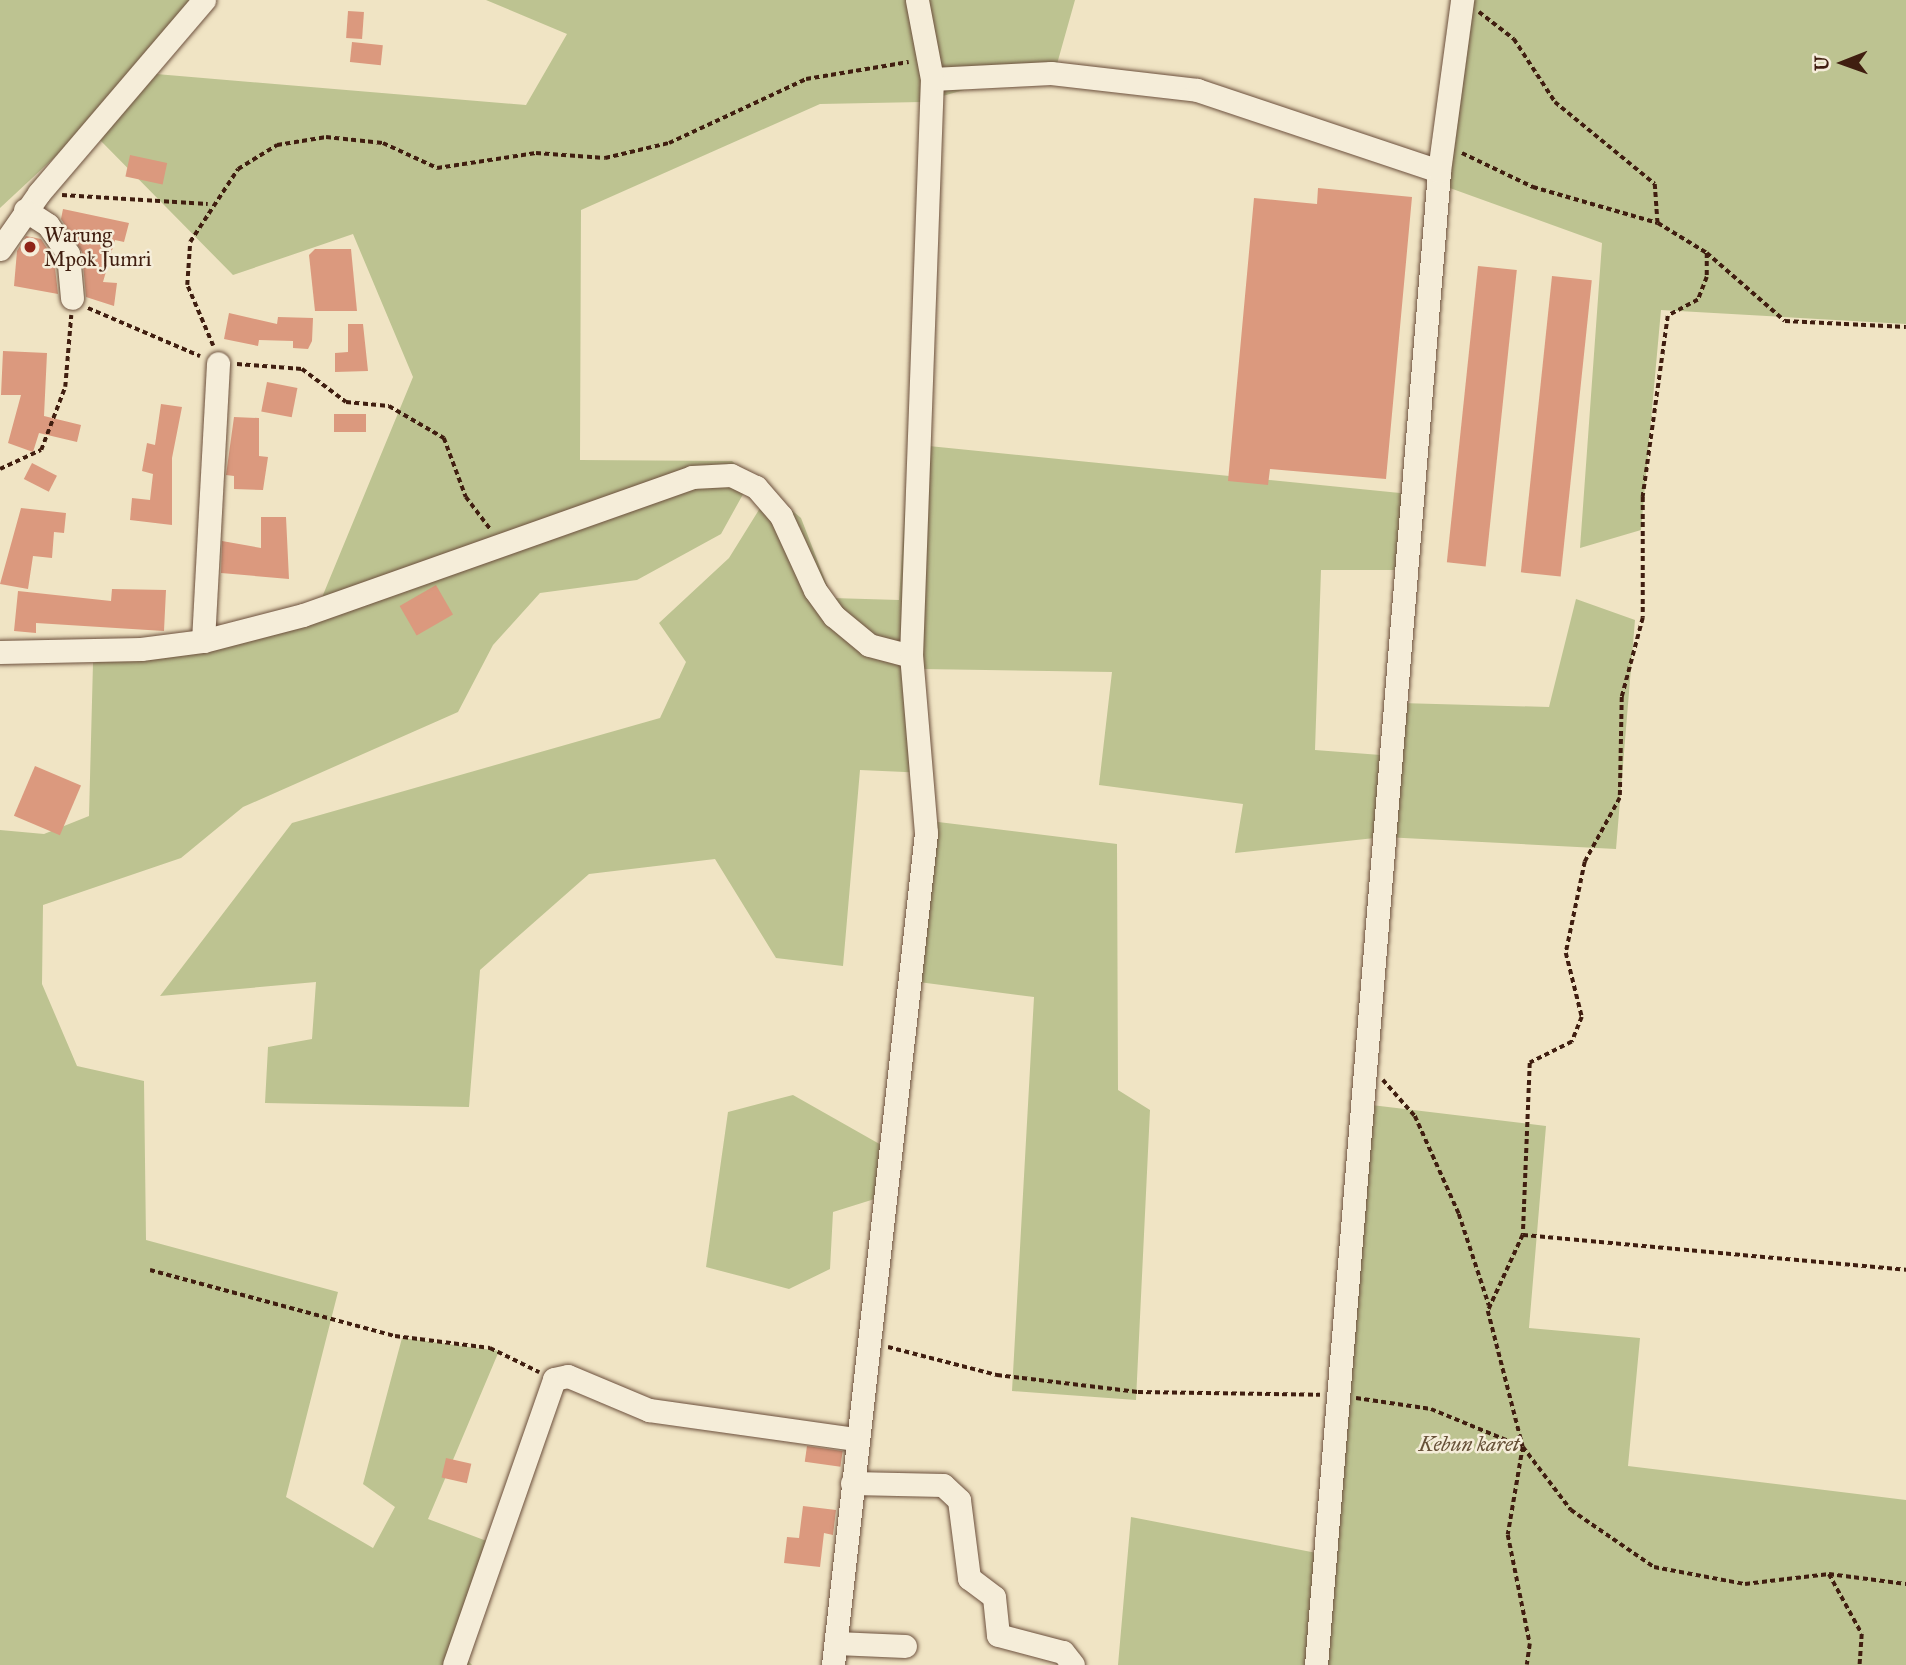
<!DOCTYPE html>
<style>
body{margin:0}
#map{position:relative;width:1906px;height:1665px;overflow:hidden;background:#f0e4c4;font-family:"IM FELL Great Primer",serif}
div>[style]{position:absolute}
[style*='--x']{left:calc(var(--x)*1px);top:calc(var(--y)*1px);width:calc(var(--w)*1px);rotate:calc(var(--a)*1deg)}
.green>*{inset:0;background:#bdc391}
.building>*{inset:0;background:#db997e;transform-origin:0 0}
.path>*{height:3.5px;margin-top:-1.75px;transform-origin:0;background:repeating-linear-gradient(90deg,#401e10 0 5px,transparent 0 8.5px)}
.roads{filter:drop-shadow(0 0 2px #6c503d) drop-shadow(0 0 2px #6c503d)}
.minor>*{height:23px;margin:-11.5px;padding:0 11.5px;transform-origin:11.5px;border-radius:11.5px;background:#f5edd9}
.dots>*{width:19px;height:19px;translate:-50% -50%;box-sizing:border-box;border:4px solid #f5edd9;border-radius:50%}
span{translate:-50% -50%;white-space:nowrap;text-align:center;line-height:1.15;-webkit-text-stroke:5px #f5edd9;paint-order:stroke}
.poi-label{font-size:21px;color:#401e10}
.left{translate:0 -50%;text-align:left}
.park-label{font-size:21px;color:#665037;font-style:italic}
.north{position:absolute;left:1808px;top:28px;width:70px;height:70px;-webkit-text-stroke:5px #f5edd9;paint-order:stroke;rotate:269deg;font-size:19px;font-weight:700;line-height:28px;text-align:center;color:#401e10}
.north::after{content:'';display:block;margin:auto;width:24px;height:32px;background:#401e10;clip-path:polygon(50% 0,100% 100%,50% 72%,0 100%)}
</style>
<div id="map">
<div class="green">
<i style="clip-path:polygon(0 0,194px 0,87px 127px,0 208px)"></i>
<i style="clip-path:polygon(486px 0,1075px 0,1057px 64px,921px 102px,820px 104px,581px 210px,580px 460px,732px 461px,752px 478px,721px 534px,637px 580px,540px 593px,493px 645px,458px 712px,243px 807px,181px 858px,43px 905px,42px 984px,77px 1066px,144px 1081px,146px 1240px,338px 1292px,286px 1497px,373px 1548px,395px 1507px,363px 1484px,402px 1338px,499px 1351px,428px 1519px,500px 1546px,462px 1654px,472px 1665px,0 1665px,0 830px,44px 834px,89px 816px,93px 663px,318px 607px,413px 377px,353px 234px,233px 275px,99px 139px,156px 74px,526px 105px,567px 34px)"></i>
<i style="clip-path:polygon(1458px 0,1906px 0,1906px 324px,1661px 310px,1641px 530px,1580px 548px,1602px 243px,1436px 183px)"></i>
<i style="clip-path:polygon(909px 444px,1410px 494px,1403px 570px,1321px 570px,1315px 750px,1394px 756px,1400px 703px,1549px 707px,1576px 599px,1635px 620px,1616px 849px,1384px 837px,1235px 853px,1243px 804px,1099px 785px,1112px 672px,921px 669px,927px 773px,860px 770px,843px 966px,776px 958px,715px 859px,589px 874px,480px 970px,469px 1107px,265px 1103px,268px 1047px,312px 1039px,316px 982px,160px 996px,292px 823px,660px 718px,686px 662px,659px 623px,729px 558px,770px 492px,801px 518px,832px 598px,899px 600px)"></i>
<i style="clip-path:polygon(930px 821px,1117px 844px,1118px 1090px,1150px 1110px,1136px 1400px,1012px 1391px,1034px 997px,911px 981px)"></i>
<i style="clip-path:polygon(793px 1095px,883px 1146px,881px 1197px,833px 1212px,830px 1269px,789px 1289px,706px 1267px,728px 1112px)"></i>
<i style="clip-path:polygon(1363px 1104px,1546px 1126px,1529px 1328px,1640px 1338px,1628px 1466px,1906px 1500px,1906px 1665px,1118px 1665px,1131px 1517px,1327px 1555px)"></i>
</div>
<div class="building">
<i style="left:348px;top:11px;width:16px;height:27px;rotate:4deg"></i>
<i style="left:352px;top:42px;width:31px;height:20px;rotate:6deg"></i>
<i style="left:130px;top:155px;width:38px;height:22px;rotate:12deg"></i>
<i style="clip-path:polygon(1318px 188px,1412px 197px,1386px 479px,1270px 469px,1268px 485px,1228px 481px,1254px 198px,1317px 204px)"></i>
<i style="clip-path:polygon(63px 209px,129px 223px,124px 242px,115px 240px,103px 282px,117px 283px,114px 306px,86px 297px,82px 252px,61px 219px)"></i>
<i style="clip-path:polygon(26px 236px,41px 239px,54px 259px,58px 294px,14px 286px,17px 251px)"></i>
<i style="clip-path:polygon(315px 249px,351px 249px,357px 311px,315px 311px,309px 255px)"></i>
<i style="left:1478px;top:266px;width:39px;height:298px;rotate:6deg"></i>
<i style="left:1552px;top:276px;width:40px;height:298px;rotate:6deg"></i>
<i style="clip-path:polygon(229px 313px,277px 324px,278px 317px,313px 318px,312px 341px,308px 349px,293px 348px,293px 341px,259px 340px,258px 346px,224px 339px)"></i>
<i style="clip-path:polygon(348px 324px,363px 324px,368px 371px,335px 372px,335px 353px,348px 352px)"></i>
<i style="clip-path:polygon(3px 351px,47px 353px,44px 416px,81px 425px,77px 442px,39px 433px,33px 452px,8px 443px,21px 395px,1px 395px)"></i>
<i style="left:267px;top:382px;width:31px;height:30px;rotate:11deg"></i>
<i style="clip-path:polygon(161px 404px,182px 407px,172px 458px,172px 525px,130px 520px,132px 498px,150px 500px,153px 474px,142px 471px,147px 443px,155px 445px)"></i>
<i style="left:334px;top:414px;width:32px;height:18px"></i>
<i style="clip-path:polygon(234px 417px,259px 418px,259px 456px,268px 457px,263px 490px,234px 489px,234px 476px,226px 475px)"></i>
<i style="left:32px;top:463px;width:28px;height:18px;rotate:27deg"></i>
<i style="clip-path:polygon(21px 508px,66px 513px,64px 533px,54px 532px,52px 558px,33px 556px,28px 589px,0 584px)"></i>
<i style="clip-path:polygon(261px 517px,286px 517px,289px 579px,221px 573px,222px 541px,261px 548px)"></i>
<i style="left:436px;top:585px;width:34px;height:42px;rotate:60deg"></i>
<i style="clip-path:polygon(112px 589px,166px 590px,164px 631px,36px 623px,36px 633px,14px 631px,18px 591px,111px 601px)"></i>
<i style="left:35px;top:766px;width:50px;height:54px;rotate:23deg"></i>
<i style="left:807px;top:1446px;width:36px;height:16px;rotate:8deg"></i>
<i style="left:446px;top:1458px;width:26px;height:20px;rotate:13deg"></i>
<i style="clip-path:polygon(803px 1506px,836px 1510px,833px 1535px,824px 1533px,820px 1567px,784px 1563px,787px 1537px,799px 1538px)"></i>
</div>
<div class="path">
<i style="--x:1479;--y:12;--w:44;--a:37.6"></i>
<i style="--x:1514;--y:39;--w:75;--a:56.9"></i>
<i style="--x:1555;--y:102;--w:129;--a:39.4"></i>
<i style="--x:1655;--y:184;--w:39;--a:86"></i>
<i style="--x:1462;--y:153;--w:79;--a:25.6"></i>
<i style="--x:1533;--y:187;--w:130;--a:16.1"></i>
<i style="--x:1658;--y:223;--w:57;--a:31.5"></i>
<i style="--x:1707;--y:253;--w:24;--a:90"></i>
<i style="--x:1707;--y:277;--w:25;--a:111"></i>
<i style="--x:1698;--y:300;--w:34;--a:152"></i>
<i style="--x:1668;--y:316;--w:183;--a:97.9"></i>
<i style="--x:1643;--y:497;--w:121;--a:90"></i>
<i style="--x:1643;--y:618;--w:82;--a:104.9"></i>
<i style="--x:1622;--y:697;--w:101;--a:91.1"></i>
<i style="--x:1620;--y:798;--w:73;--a:118.7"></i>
<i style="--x:1585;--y:862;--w:93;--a:101.8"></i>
<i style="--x:1566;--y:953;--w:66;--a:76"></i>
<i style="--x:1582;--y:1017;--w:27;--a:112"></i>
<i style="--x:1572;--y:1042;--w:47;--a:153.4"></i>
<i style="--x:1530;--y:1063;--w:172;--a:92.3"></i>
<i style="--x:1523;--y:1235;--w:84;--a:114.7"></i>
<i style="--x:1488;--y:1311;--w:140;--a:75.6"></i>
<i style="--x:1523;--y:1447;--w:89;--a:99.7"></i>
<i style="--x:1508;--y:1535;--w:111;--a:78.6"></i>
<i style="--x:1530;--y:1644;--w:21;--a:98"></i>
<i style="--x:62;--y:195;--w:146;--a:3.5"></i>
<i style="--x:1707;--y:253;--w:103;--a:41.1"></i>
<i style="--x:1785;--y:321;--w:121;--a:2.8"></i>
<i style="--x:88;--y:308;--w:122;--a:23.2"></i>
<i style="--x:213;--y:346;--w:66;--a:-113.1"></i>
<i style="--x:187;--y:285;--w:43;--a:-86"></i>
<i style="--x:190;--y:242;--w:87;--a:-56.7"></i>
<i style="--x:238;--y:169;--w:46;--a:-31.6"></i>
<i style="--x:277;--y:145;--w:50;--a:-9.3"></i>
<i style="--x:326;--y:137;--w:57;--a:6"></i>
<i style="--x:383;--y:143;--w:60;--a:24.8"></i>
<i style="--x:437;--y:168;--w:100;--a:-8.6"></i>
<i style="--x:536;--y:153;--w:69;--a:4.1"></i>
<i style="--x:605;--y:158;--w:66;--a:-13.2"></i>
<i style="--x:669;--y:143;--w:151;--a:-25"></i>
<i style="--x:806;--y:79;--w:104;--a:-9.4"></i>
<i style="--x:237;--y:364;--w:65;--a:4.4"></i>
<i style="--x:302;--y:369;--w:55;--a:36.9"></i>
<i style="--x:346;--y:402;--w:43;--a:5.3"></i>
<i style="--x:389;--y:406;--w:64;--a:30.2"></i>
<i style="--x:444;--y:438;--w:63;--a:69.6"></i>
<i style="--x:466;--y:497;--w:41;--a:52.9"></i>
<i style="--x:0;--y:469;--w:45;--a:-24.9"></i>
<i style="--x:41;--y:450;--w:67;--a:-69.1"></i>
<i style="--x:65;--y:387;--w:72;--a:-85.2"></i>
<i style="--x:1383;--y:1080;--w:48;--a:48.4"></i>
<i style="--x:1415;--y:1116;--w:107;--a:65.8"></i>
<i style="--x:1459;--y:1214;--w:96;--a:71.8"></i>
<i style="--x:1523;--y:1235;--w:385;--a:5.2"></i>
<i style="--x:150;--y:1270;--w:254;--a:15.1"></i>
<i style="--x:395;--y:1336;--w:96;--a:7.2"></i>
<i style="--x:490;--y:1348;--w:55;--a:26.1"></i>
<i style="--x:888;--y:1347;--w:113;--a:14.4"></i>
<i style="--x:997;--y:1375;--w:142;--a:6.9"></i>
<i style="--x:1138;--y:1392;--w:182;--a:0.9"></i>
<i style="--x:1356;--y:1398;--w:76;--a:8.3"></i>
<i style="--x:1431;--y:1409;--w:100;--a:22.4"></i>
<i style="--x:1523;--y:1447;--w:79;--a:52.7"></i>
<i style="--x:1571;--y:1510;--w:101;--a:34.5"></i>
<i style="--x:1654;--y:1567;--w:93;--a:10.6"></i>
<i style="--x:1745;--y:1584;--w:85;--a:-6.8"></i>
<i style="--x:1829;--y:1574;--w:78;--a:7.4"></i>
<i style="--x:1829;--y:1574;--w:68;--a:61.2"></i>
<i style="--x:1862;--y:1634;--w:31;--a:94"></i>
</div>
<div class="roads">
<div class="minor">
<i style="--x:932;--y:79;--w:119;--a:-2.9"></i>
<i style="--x:1051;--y:73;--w:147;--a:6.6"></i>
<i style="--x:1197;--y:90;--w:255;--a:18.5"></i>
<i style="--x:25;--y:210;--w:27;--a:33"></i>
<i style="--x:48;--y:225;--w:35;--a:55"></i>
<i style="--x:68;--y:254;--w:44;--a:84.8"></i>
<i style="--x:0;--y:249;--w:68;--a:-55.1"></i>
<i style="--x:39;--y:193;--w:254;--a:-49.5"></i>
<i style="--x:203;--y:641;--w:278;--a:-86.9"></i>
<i style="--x:0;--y:652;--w:141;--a:-1.2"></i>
<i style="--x:141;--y:649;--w:63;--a:-7.4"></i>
<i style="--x:203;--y:641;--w:103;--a:-14.6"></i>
<i style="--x:303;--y:615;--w:413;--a:-19.5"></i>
<i style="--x:692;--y:477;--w:39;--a:-3"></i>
<i style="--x:731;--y:475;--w:28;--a:26"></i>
<i style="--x:756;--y:487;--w:38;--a:49"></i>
<i style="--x:781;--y:516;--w:81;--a:65.3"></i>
<i style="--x:815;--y:590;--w:32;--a:54"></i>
<i style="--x:834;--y:616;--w:45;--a:39.6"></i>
<i style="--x:869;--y:645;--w:43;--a:14.7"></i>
<i style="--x:852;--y:1483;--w:91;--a:1.3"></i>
<i style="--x:943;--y:1485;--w:22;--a:43"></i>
<i style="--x:959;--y:1500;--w:79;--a:82.7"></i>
<i style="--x:969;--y:1578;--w:31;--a:37"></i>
<i style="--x:994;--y:1597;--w:38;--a:84"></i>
<i style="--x:998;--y:1635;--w:67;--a:14.7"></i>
<i style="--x:1063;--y:1652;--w:16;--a:52"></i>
<i style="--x:836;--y:1643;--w:69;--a:2.5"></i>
<i style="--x:454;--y:1665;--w:303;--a:-70.7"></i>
<i style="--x:554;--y:1379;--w:14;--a:-12"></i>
<i style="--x:568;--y:1376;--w:88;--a:22.8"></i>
<i style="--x:649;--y:1410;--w:209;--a:8"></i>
<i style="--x:833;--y:1665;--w:837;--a:-83.62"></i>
<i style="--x:926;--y:833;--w:178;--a:-94.8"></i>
<i style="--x:911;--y:656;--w:577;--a:-87.92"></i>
<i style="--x:932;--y:79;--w:80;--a:-100.8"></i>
<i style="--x:1316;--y:1665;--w:1499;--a:-85.29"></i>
<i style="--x:1439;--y:171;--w:173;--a:-82.3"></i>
</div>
</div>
<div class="dots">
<i style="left:30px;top:247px;background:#8f2418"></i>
</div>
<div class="poi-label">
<span class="left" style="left:44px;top:247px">Warung<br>Mpok Jumri</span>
</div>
<div class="park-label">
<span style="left:1469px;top:1444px">Kebun karet</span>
</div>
<div class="north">U</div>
</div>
